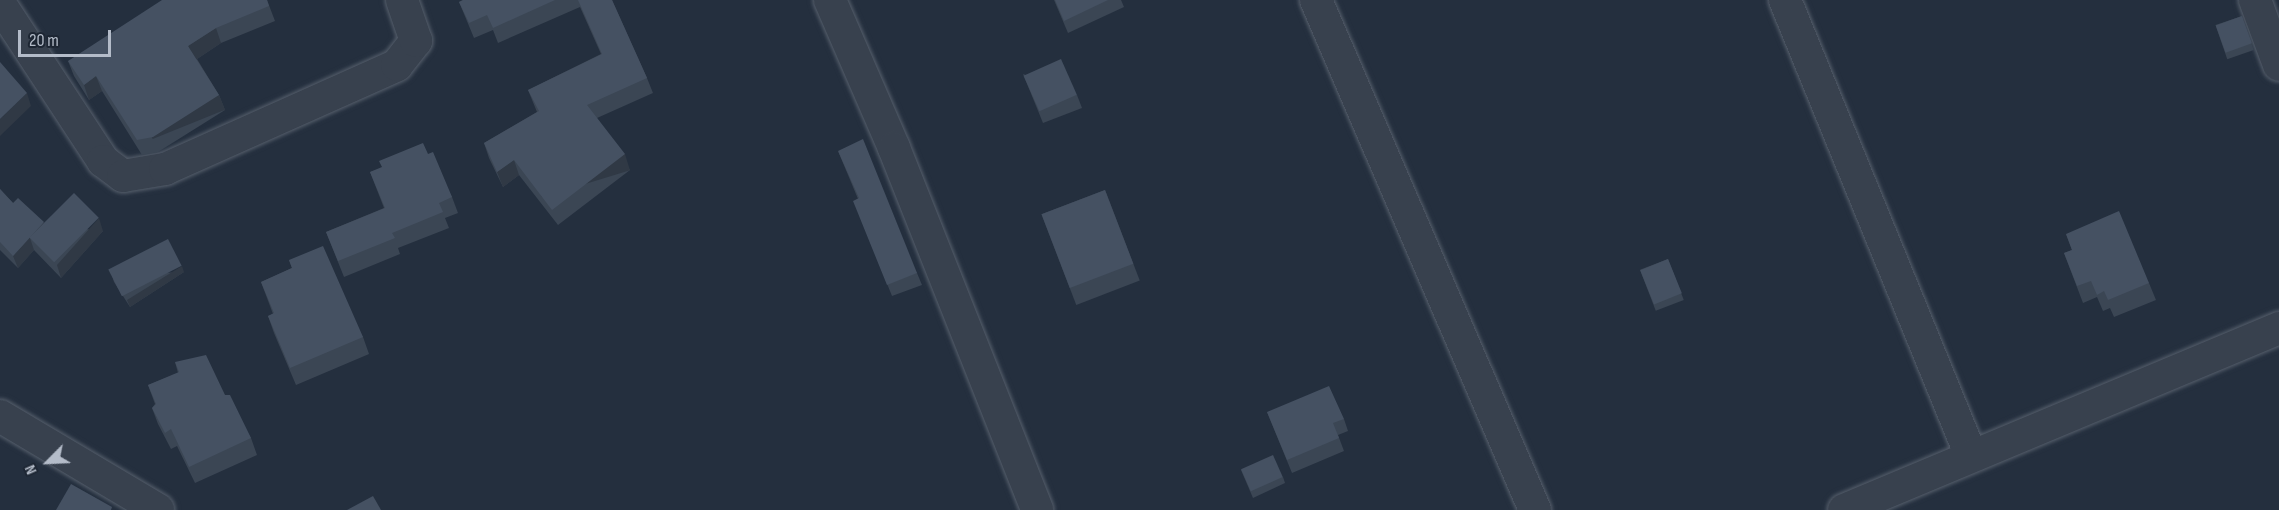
<!DOCTYPE html>
<style>
body{margin:0}
#map{position:relative;width:2279px;height:510px;overflow:hidden;background:#242f3e;font-family:"Sofia Sans Condensed",sans-serif}
div>[style]{position:absolute}
[style*='--x']{left:calc(var(--x)*1px);top:calc(var(--y)*1px);width:calc(var(--w)*1px);rotate:calc(var(--a)*1deg)}
.roads{filter:drop-shadow(0 0 2px #565f6c) drop-shadow(0 0 2px #565f6c)}
.minor>*{height:32px;margin:-16px;padding:0 16px;transform-origin:16px;border-radius:16px;background:#38414e}
.wall>*{inset:0;background:#3b4654;transform-origin:0 0}
.shaded-wall>*{inset:0;background:#303945;transform-origin:0 0}
.building>*{inset:0;background:#455162;transform-origin:0 0}
span{translate:-50% -50%;white-space:nowrap;text-align:center;line-height:1.15;-webkit-text-stroke:5px #1d2633;paint-order:stroke}
.north{position:absolute;left:18px;top:432px;width:60px;height:60px;-webkit-text-stroke:4px #1d2633;paint-order:stroke;rotate:246deg;font-size:16px;font-weight:700;line-height:24px;text-align:center;color:#b4bcc9}
.north::after{content:'';display:block;margin:auto;width:21px;height:27px;background:#b4bcc9;clip-path:polygon(50% 0,100% 100%,50% 72%,0 100%)}
.scale{position:absolute;left:18px;top:30px;width:93px;height:27px;box-sizing:border-box;border:3px solid #b4bcc9;border-top:0;padding-left:8px;font-size:18px;line-height:21px;white-space:nowrap;color:#b4bcc9;-webkit-text-stroke:4px #1d2633;paint-order:stroke}
</style>
<div id="map">
<div class="roads">
<div class="minor">
<i style="--x:830;--y:0;--w:161;--a:66.6"></i>
<i style="--x:894;--y:148;--w:389;--a:68.4"></i>
<i style="--x:1316;--y:0;--w:555;--a:66.76"></i>
<i style="--x:1785;--y:0;--w:492;--a:67.8"></i>
<i style="--x:2255;--y:0;--w:69;--a:69.7"></i>
<i style="--x:0;--y:4;--w:188;--a:56.7"></i>
<i style="--x:103;--y:161;--w:25;--a:37"></i>
<i style="--x:123;--y:176;--w:43;--a:-9.5"></i>
<i style="--x:165;--y:169;--w:254;--a:-24.1"></i>
<i style="--x:397;--y:65;--w:31;--a:-52"></i>
<i style="--x:416;--y:41;--w:43;--a:-108.9"></i>
<i style="--x:0;--y:416;--w:184;--a:30.7"></i>
<i style="--x:1844;--y:510;--w:472;--a:-22.7"></i>
</div>
</div>
<div class="wall">
<i style="clip-path:polygon(267px 0,275px 21px,221px 43px,197px 59px,219px 95px,225px 110px,158px 152px,142px 155px,102px 91px,89px 100px,74px 76px,68px 61px)"></i>
<i style="clip-path:polygon(463px 0,612px 0,647px 78px,653px 93px,597px 118px,630px 170px,558px 225px,519px 175px,503px 187px,489px 158px,484px 143px,537px 112px,528px 90px,601px 54px,580px 7px,498px 43px,493px 30px,474px 38px,459px 2px)"></i>
<i style="clip-path:polygon(1054px 0,1121px 0,1124px 7px,1068px 33px)"></i>
<i style="left:2242px;top:16px;width:36px;height:28px;rotate:71deg"></i>
<i style="clip-path:polygon(1023px 74px,1077px 95px,1082px 108px,1043px 123px)"></i>
<i style="clip-path:polygon(838px 151px,917px 273px,922px 285px,892px 296px,858px 212px,858px 199px)"></i>
<i style="clip-path:polygon(428px 154px,452px 197px,458px 213px,445px 218px,449px 228px,398px 248px,400px 254px,344px 277px,326px 232px,384px 208px,370px 172px)"></i>
<i style="clip-path:polygon(0 189px,13px 203px,44px 224px,103px 231px,61px 278px,34px 250px,18px 268px,0 250px)"></i>
<i style="left:1105px;top:190px;width:97px;height:68px;rotate:69deg"></i>
<i style="clip-path:polygon(2066px 234px,2149px 283px,2156px 300px,2114px 317px,2110px 308px,2103px 311px,2097px 297px,2083px 303px,2064px 253px,2072px 250px)"></i>
<i style="left:1668px;top:259px;width:44px;height:30px;rotate:69deg"></i>
<i style="clip-path:polygon(289px 260px,363px 337px,369px 354px,296px 385px,274px 333px,268px 316px,273px 314px,261px 282px,292px 268px)"></i>
<i style="clip-path:polygon(184px 272px,130px 307px,114px 282px,112px 275px)"></i>
<i style="clip-path:polygon(175px 362px,225px 395px,251px 438px,257px 455px,195px 483px,177px 446px,171px 449px,158px 424px,152px 408px,155px 404px,148px 385px,178px 373px)"></i>
<i style="clip-path:polygon(1267px 412px,1344px 419px,1348px 431px,1338px 435px,1344px 451px,1292px 473px)"></i>
<i style="clip-path:polygon(1241px 470px,1283px 477px,1285px 483px,1253px 498px)"></i>
</div>
<div class="shaded-wall">
<i style="clip-path:polygon(216px 28px,221px 43px,194px 61px,188px 46px)"></i>
<i style="clip-path:polygon(96px 76px,102px 91px,89px 100px,84px 85px)"></i>
<i style="clip-path:polygon(27px 93px,31px 106px,0 136px,0 119px)"></i>
<i style="left:219px;top:95px;width:16px;height:78px;rotate:68deg"></i>
<i style="left:625px;top:154px;width:17px;height:92px;rotate:73deg"></i>
<i style="clip-path:polygon(514px 160px,519px 175px,503px 187px,497px 172px)"></i>
<i style="clip-path:polygon(99px 218px,103px 231px,61px 278px,57px 265px)"></i>
<i style="clip-path:polygon(44px 222px,49px 235px,30px 238px,34px 250px,18px 268px,13px 256px)"></i>
<i style="clip-path:polygon(182px 266px,184px 272px,130px 307px,127px 300px)"></i>
</div>
<div class="building">
<i style="clip-path:polygon(162px 0,267px 0,269px 6px,216px 28px,188px 46px,219px 95px,153px 137px,137px 140px,96px 76px,84px 85px,68px 61px)"></i>
<i style="clip-path:polygon(463px 0,555px 0,493px 28px,487px 15px,469px 23px,459px 2px)"></i>
<i style="clip-path:polygon(578px 0,612px 0,647px 78px,587px 105px,625px 154px,552px 210px,514px 160px,497px 172px,484px 143px,539px 111px,528px 90px,602px 54px)"></i>
<i style="clip-path:polygon(1055px 0,1108px 0,1064px 21px)"></i>
<i style="left:2242px;top:16px;width:29px;height:28px;rotate:70deg"></i>
<i style="left:1061px;top:59px;width:39px;height:41px;rotate:66deg"></i>
<i style="clip-path:polygon(0 62px,27px 93px,0 119px)"></i>
<i style="clip-path:polygon(863px 139px,917px 273px,887px 285px,853px 201px,859px 198px,838px 151px)"></i>
<i style="clip-path:polygon(423px 143px,428px 154px,433px 152px,452px 197px,439px 203px,443px 212px,392px 233px,395px 238px,338px 261px,326px 232px,385px 208px,370px 172px,382px 167px,379px 161px)"></i>
<i style="clip-path:polygon(0 189px,13px 203px,18px 198px,44px 222px,13px 256px,0 242px)"></i>
<i style="left:1105px;top:190px;width:79px;height:68px;rotate:69deg"></i>
<i style="left:74px;top:193px;width:35px;height:63px;rotate:45deg"></i>
<i style="clip-path:polygon(2119px 211px,2149px 283px,2108px 300px,2104px 291px,2097px 295px,2091px 281px,2077px 286px,2064px 253px,2072px 250px,2066px 234px)"></i>
<i style="left:168px;top:239px;width:30px;height:67px;rotate:63deg"></i>
<i style="clip-path:polygon(323px 246px,363px 337px,290px 368px,268px 316px,274px 313px,261px 282px,292px 268px,289px 260px)"></i>
<i style="left:1668px;top:259px;width:37px;height:30px;rotate:68deg"></i>
<i style="clip-path:polygon(206px 355px,225px 395px,230px 395px,251px 438px,189px 467px,171px 429px,165px 433px,152px 408px,156px 404px,148px 385px,179px 372px,175px 362px)"></i>
<i style="clip-path:polygon(1329px 386px,1344px 419px,1333px 423px,1339px 438px,1287px 460px,1267px 412px)"></i>
<i style="left:1273px;top:455px;width:24px;height:35px;rotate:66deg"></i>
<i style="clip-path:polygon(71px 484px,112px 507px,111px 510px,56px 510px)"></i>
<i style="clip-path:polygon(373px 496px,381px 510px,347px 510px)"></i>
</div>
<div class="north">N</div>
<div class="scale">20 m</div>
</div>
